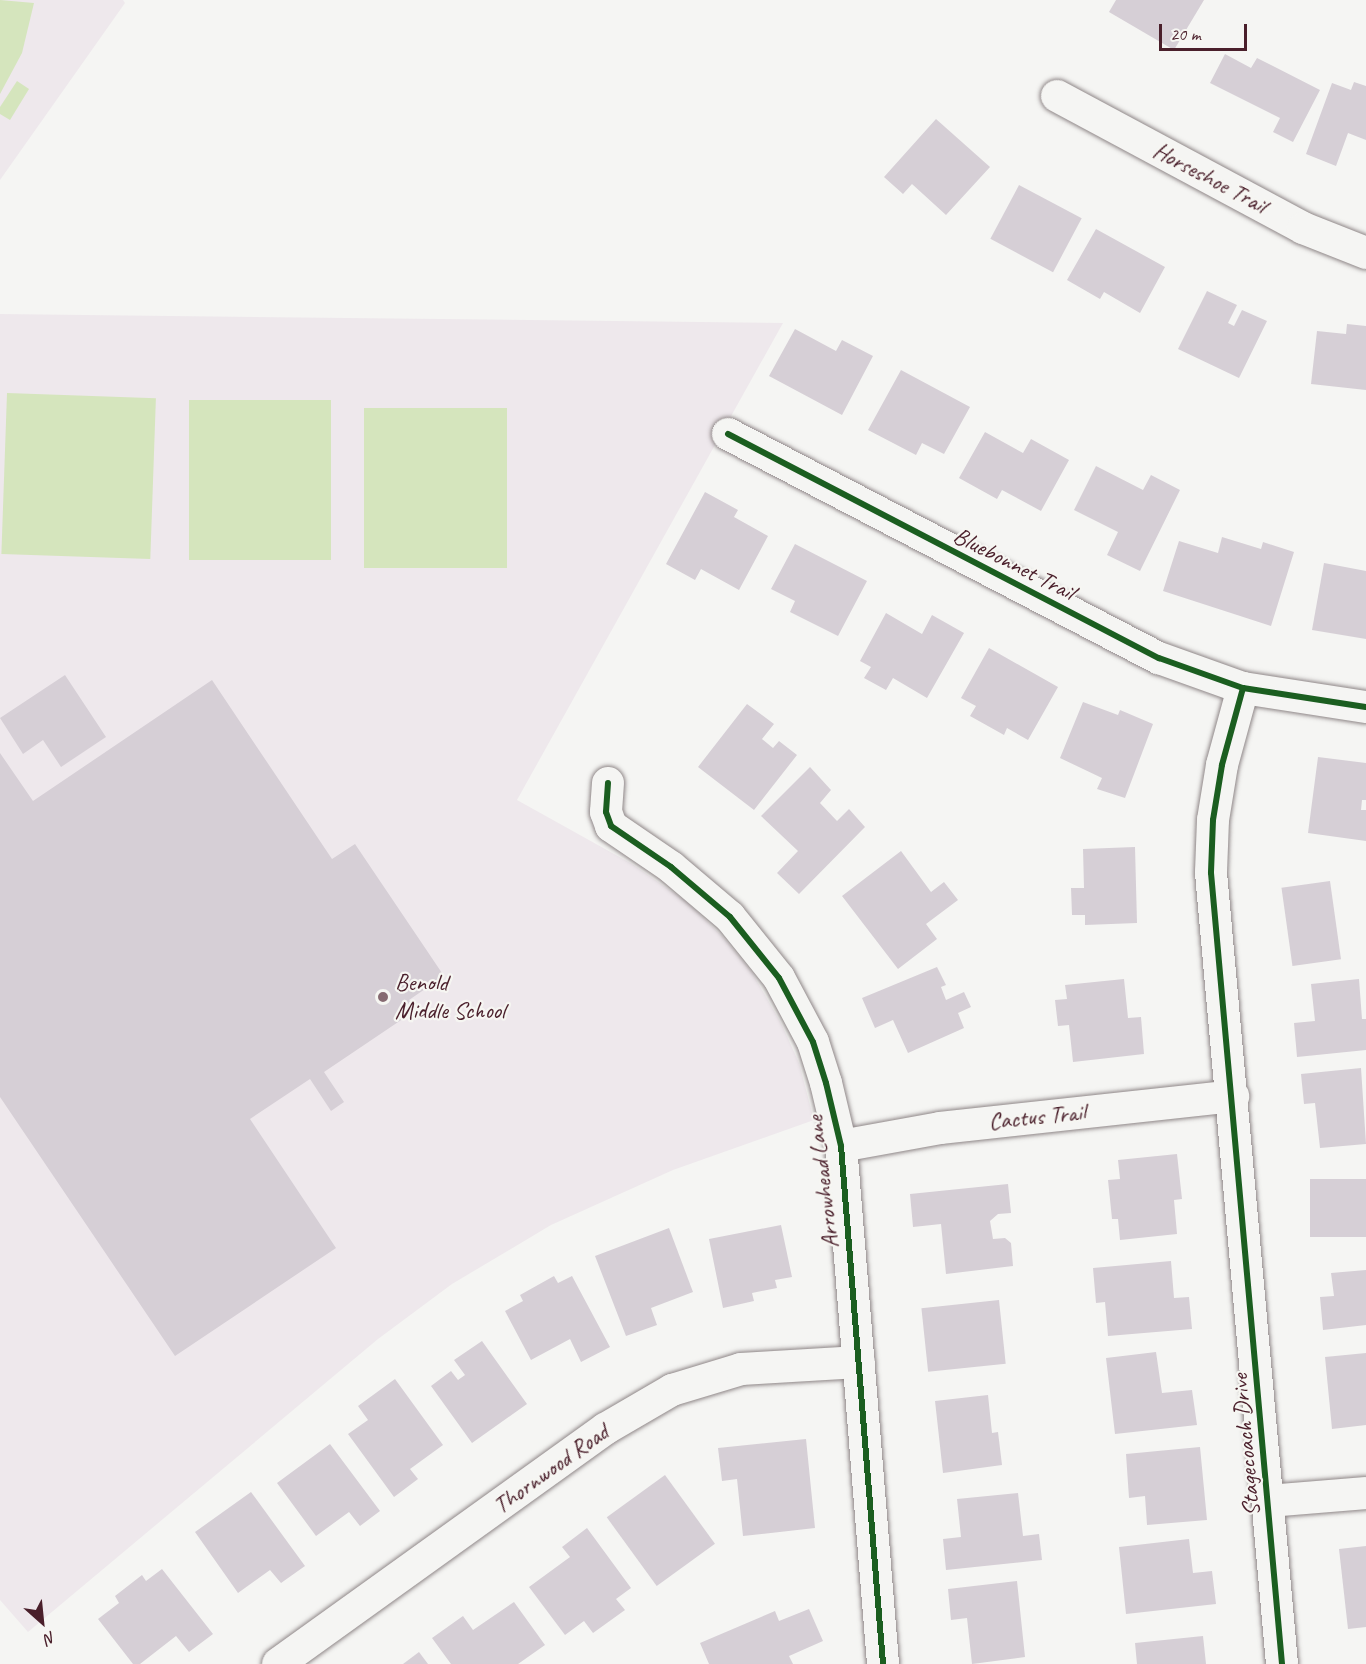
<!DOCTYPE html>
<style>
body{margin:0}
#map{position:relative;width:1366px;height:1664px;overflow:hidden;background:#f5f5f3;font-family:Caveat,sans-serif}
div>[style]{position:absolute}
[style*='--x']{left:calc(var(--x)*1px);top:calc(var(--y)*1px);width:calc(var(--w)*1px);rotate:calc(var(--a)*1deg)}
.built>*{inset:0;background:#eee8ec}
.green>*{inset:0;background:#d5e5bd;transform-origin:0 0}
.building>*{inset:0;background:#d6cfd6;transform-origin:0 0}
.roads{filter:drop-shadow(0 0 2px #8f8788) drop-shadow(0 0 2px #8f8788)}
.street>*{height:32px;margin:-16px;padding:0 16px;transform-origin:16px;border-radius:16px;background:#f5f5f3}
.cycleway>*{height:6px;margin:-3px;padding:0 3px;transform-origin:3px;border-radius:3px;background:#1b5e20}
.dots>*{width:16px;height:16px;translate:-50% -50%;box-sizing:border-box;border:3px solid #f6f6f2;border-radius:50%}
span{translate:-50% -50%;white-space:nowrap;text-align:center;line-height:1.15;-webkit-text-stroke:4.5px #f6f6f2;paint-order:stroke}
.street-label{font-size:24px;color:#4a1f2b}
.poi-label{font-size:24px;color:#4a1f2b}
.left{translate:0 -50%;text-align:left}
.north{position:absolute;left:12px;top:1592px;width:60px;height:60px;-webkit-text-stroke:4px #f6f6f2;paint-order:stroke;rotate:153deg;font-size:16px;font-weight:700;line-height:24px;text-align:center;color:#4a1f2b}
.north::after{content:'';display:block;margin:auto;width:21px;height:27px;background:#4a1f2b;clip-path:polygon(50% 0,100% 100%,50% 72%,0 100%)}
.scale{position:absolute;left:1159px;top:24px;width:88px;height:27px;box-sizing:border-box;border:3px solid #4a1f2b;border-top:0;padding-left:8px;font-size:18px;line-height:21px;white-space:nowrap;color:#4a1f2b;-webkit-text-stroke:4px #f6f6f2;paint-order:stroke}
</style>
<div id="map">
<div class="built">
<i style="clip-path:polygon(0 0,123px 0,125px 3px,0 180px)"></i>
<i style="clip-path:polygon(0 314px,783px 323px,517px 800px,632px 864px,687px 902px,723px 937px,751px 971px,781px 1023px,799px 1063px,814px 1120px,673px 1170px,551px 1225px,452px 1284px,378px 1339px,28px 1632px,0 1600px)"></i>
</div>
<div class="green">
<i style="clip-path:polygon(0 0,34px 3px,22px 53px,0 94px)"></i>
<i style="clip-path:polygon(17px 81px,29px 89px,10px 120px,0 114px,0 107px)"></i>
<i style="left:7px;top:393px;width:149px;height:161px;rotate:2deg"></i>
<i style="left:189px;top:400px;width:142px;height:160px"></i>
<i style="left:364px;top:408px;width:143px;height:160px"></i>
</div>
<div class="building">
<i style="clip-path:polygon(1116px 0,1204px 0,1174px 50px,1109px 12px)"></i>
<i style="clip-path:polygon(1225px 54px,1251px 68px,1257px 58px,1320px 90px,1293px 142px,1273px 132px,1280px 118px,1210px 83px)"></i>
<i style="clip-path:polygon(1354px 82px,1366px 86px,1366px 140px,1348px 133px,1336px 166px,1306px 154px,1332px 83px,1351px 90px)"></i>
<i style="clip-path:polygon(936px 119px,990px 167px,946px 215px,912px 184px,903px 194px,884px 177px)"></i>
<i style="left:1019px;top:185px;width:71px;height:61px;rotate:28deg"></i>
<i style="clip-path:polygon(1096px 229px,1165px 267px,1140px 313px,1104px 292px,1100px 299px,1067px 280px)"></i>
<i style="clip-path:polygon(1207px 291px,1237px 305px,1228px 323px,1234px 326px,1242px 310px,1267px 321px,1239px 378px,1178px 349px)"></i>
<i style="clip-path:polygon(1347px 324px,1366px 326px,1366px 390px,1311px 384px,1317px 331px,1346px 334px)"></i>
<i style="clip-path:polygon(795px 329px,836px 351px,842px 340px,873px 356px,842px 415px,769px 376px)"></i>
<i style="clip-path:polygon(901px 370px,970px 407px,944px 454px,922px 443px,916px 455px,868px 430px)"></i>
<i style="clip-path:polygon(985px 432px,1023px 453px,1031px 439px,1069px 460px,1041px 511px,1002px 490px,997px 499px,959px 478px)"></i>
<i style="clip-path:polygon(1096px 466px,1143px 490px,1151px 475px,1180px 490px,1140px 571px,1107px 555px,1118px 532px,1074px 510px)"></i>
<i style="clip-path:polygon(705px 492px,738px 510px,734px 517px,768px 536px,739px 590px,701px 569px,695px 580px,666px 564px)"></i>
<i style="clip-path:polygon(1222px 537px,1261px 549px,1263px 542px,1294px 552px,1271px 626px,1163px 591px,1179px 541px,1218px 553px)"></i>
<i style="clip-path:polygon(795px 544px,867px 581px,838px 636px,790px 612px,795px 601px,771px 589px)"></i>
<i style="clip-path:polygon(1324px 563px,1366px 571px,1366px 639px,1312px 630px)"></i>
<i style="clip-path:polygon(886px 613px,922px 634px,932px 615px,964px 633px,927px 698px,893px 678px,886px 690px,864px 678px,871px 667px,860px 661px)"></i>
<i style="clip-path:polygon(989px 648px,1058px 687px,1028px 740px,1007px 728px,1004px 735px,970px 716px,976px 706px,961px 698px)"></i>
<i style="clip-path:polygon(65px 675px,106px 737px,61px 767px,43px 740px,23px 754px,0 718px)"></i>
<i style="clip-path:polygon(212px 680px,332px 859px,355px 844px,444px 976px,409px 1000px,416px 1010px,324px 1072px,344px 1102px,331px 1111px,310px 1079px,250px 1119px,336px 1248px,175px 1356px,0 1097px,0 753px,33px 801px)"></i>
<i style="clip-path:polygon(1083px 702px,1118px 715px,1120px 710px,1153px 724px,1125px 798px,1097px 789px,1102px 778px,1060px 758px)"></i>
<i style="clip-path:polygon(747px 704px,774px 724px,762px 739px,773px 748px,779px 741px,797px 755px,754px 810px,698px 767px)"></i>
<i style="clip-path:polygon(1318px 757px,1366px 763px,1366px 800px,1362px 800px,1361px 810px,1366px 810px,1366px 841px,1308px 833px)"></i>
<i style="clip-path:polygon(810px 767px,831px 790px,820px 803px,837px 821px,849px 809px,865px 827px,799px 894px,777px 873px,798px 851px,761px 816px)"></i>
<i style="clip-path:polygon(1135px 847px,1137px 923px,1085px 925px,1085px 915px,1072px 915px,1071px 888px,1084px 888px,1083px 849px)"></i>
<i style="clip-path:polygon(901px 851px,931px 892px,944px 882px,958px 900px,926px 924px,937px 939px,898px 969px,842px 896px)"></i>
<i style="left:1330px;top:881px;width:79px;height:49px;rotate:82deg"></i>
<i style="clip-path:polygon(937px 967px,946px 985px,941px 987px,946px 1000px,964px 992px,971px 1007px,958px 1013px,964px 1028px,908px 1053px,893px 1020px,875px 1028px,862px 998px)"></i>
<i style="clip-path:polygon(1124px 979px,1128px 1018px,1141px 1017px,1144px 1054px,1073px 1062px,1069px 1025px,1058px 1026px,1055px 1000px,1067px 999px,1065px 985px)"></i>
<i style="clip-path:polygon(1359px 979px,1362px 1019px,1366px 1019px,1366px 1050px,1297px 1057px,1294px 1023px,1315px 1021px,1311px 984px)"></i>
<i style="clip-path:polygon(1361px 1068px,1366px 1144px,1320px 1148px,1315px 1103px,1304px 1104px,1301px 1074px)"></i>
<i style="clip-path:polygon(1177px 1154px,1182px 1199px,1174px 1200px,1177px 1234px,1120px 1240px,1118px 1219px,1112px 1219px,1108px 1180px,1120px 1179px,1118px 1160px)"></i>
<i style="left:1366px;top:1179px;width:58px;height:56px;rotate:90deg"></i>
<i style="clip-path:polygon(1008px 1184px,1011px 1213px,998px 1214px,990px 1221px,993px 1239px,1005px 1238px,1011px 1243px,1013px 1266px,946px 1274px,941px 1224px,913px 1227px,910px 1194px)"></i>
<i style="clip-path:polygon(781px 1225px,792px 1277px,775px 1280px,777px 1288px,752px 1293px,754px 1301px,723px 1308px,709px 1239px)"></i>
<i style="clip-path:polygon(669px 1228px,693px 1292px,651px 1308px,657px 1325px,626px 1336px,595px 1256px)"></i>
<i style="clip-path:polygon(1171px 1261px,1174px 1298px,1189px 1297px,1192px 1329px,1108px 1336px,1105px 1302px,1096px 1303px,1093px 1268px)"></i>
<i style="clip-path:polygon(1366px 1270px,1366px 1325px,1323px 1330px,1320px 1297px,1334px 1296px,1331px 1273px)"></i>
<i style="clip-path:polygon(554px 1276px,558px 1283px,572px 1276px,610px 1347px,581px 1362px,570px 1339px,531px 1360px,505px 1311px,523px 1301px,520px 1295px)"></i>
<i style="left:999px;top:1300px;width:64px;height:78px;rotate:84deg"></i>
<i style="clip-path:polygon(482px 1341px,527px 1404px,472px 1443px,431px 1386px,451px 1371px,458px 1380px,465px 1375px,454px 1360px)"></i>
<i style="clip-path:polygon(1156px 1352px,1162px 1393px,1192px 1390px,1197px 1425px,1115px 1434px,1106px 1358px)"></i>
<i style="clip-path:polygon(1366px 1353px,1366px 1425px,1332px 1429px,1325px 1357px)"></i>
<i style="clip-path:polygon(395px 1379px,443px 1445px,410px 1469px,418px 1479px,394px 1497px,348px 1434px,368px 1420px,358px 1406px)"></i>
<i style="clip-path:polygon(988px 1395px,992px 1433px,998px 1432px,1002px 1465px,943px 1473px,935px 1401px)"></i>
<i style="clip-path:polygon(806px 1439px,815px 1528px,743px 1536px,737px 1479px,722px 1481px,718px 1448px)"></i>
<i style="clip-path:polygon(330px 1444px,380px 1511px,360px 1526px,349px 1512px,316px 1536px,277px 1483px)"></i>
<i style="clip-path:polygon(1200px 1447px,1207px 1520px,1147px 1525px,1145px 1496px,1129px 1498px,1126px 1454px)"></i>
<i style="left:665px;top:1475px;width:85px;height:72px;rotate:54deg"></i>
<i style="clip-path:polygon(251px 1492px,305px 1566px,281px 1583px,270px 1570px,238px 1593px,195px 1532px)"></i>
<i style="clip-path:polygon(1018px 1493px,1023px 1536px,1039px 1534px,1042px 1560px,946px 1570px,943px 1539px,961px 1537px,957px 1499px)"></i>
<i style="clip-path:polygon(587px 1528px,631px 1588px,616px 1599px,625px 1610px,593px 1633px,584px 1621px,565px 1635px,529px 1587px,570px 1557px,562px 1547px)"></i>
<i style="clip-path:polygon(1189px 1539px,1193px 1573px,1212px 1571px,1216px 1604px,1126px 1614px,1119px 1547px)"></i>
<i style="clip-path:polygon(1366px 1546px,1366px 1627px,1348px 1629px,1339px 1549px)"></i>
<i style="clip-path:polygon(162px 1569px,213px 1634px,189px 1652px,176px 1636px,140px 1664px,133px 1664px,98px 1619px,119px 1603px,115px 1596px,142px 1575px,146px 1581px)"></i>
<i style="clip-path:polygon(1017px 1581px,1025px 1657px,972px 1664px,967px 1618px,951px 1620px,948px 1589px)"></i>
<i style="clip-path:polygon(514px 1602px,545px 1645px,518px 1664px,451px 1664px,432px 1638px,463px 1616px,473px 1630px)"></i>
<i style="clip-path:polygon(809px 1609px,823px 1641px,789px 1656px,793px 1664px,709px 1664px,700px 1643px,775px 1611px,779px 1621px)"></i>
<i style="clip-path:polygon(1203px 1636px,1206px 1664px,1137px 1664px,1135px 1643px)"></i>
<i style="clip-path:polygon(419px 1652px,428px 1664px,403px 1664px)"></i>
</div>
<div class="roads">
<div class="street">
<i style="--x:1057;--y:96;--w:279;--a:28.2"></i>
<i style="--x:1303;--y:228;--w:68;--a:21.6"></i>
<i style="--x:728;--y:434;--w:486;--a:27.5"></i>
<i style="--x:1159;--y:658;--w:89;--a:19.7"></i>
<i style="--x:1243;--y:688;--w:124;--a:8.8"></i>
<i style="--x:1243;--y:688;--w:80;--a:105.3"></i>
<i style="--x:1222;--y:765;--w:56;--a:99.3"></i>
<i style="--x:1213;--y:820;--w:53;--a:92.2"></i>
<i style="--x:1211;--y:873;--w:794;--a:84.87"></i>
<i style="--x:608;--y:783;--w:29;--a:94"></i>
<i style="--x:606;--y:812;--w:15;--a:70"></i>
<i style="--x:611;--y:826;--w:73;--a:34.3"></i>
<i style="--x:671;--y:867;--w:77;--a:40.3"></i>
<i style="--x:730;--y:917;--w:78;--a:51.2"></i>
<i style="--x:779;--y:978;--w:72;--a:62"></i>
<i style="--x:813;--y:1042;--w:43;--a:72.4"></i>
<i style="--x:826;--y:1083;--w:65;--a:76.6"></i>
<i style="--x:841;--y:1146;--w:520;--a:85.36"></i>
<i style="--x:841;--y:1146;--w:101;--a:-10.3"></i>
<i style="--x:940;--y:1128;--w:295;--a:-6.2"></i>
<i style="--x:1269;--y:1501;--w:97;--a:-4.7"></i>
<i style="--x:278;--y:1664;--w:403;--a:-35.7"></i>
<i style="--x:605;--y:1429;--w:78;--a:-30.2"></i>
<i style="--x:672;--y:1390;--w:72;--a:-16.9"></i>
<i style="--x:741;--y:1369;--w:118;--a:-3.4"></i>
</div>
</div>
<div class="cycleway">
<i style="--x:728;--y:434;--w:486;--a:27.5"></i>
<i style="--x:1159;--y:658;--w:89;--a:19.7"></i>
<i style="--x:1243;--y:688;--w:124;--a:8.8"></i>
<i style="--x:1243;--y:688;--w:80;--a:105.3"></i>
<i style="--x:1222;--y:765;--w:56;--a:99.3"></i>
<i style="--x:1213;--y:820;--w:53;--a:92.2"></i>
<i style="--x:1211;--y:873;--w:794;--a:84.87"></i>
<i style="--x:608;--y:783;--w:29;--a:94"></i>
<i style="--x:606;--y:812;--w:15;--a:70"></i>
<i style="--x:611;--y:826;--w:73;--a:34.3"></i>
<i style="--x:671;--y:867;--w:77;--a:40.3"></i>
<i style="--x:730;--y:917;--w:78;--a:51.2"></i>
<i style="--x:779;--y:978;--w:72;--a:62"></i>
<i style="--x:813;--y:1042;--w:43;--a:72.4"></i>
<i style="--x:826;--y:1083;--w:65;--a:76.6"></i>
<i style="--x:841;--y:1146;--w:520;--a:85.36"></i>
</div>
<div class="dots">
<i style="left:383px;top:997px;background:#866a71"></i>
</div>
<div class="street-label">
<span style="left:1210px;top:178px;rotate:28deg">Horseshoe Trail</span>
<span style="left:1014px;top:564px;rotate:27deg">Bluebonnet Trail</span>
<span style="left:1037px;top:1117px;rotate:-6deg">Cactus Trail</span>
<span style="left:823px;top:1182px;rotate:-97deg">Arrowhead Lane</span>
<span style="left:1246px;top:1445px;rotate:-95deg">Stagecoach Drive</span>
<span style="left:551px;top:1469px;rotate:-36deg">Thornwood Road</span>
</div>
<div class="poi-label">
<span class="left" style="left:395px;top:997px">Benold<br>Middle School</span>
</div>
<div class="north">N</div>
<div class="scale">20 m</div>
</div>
